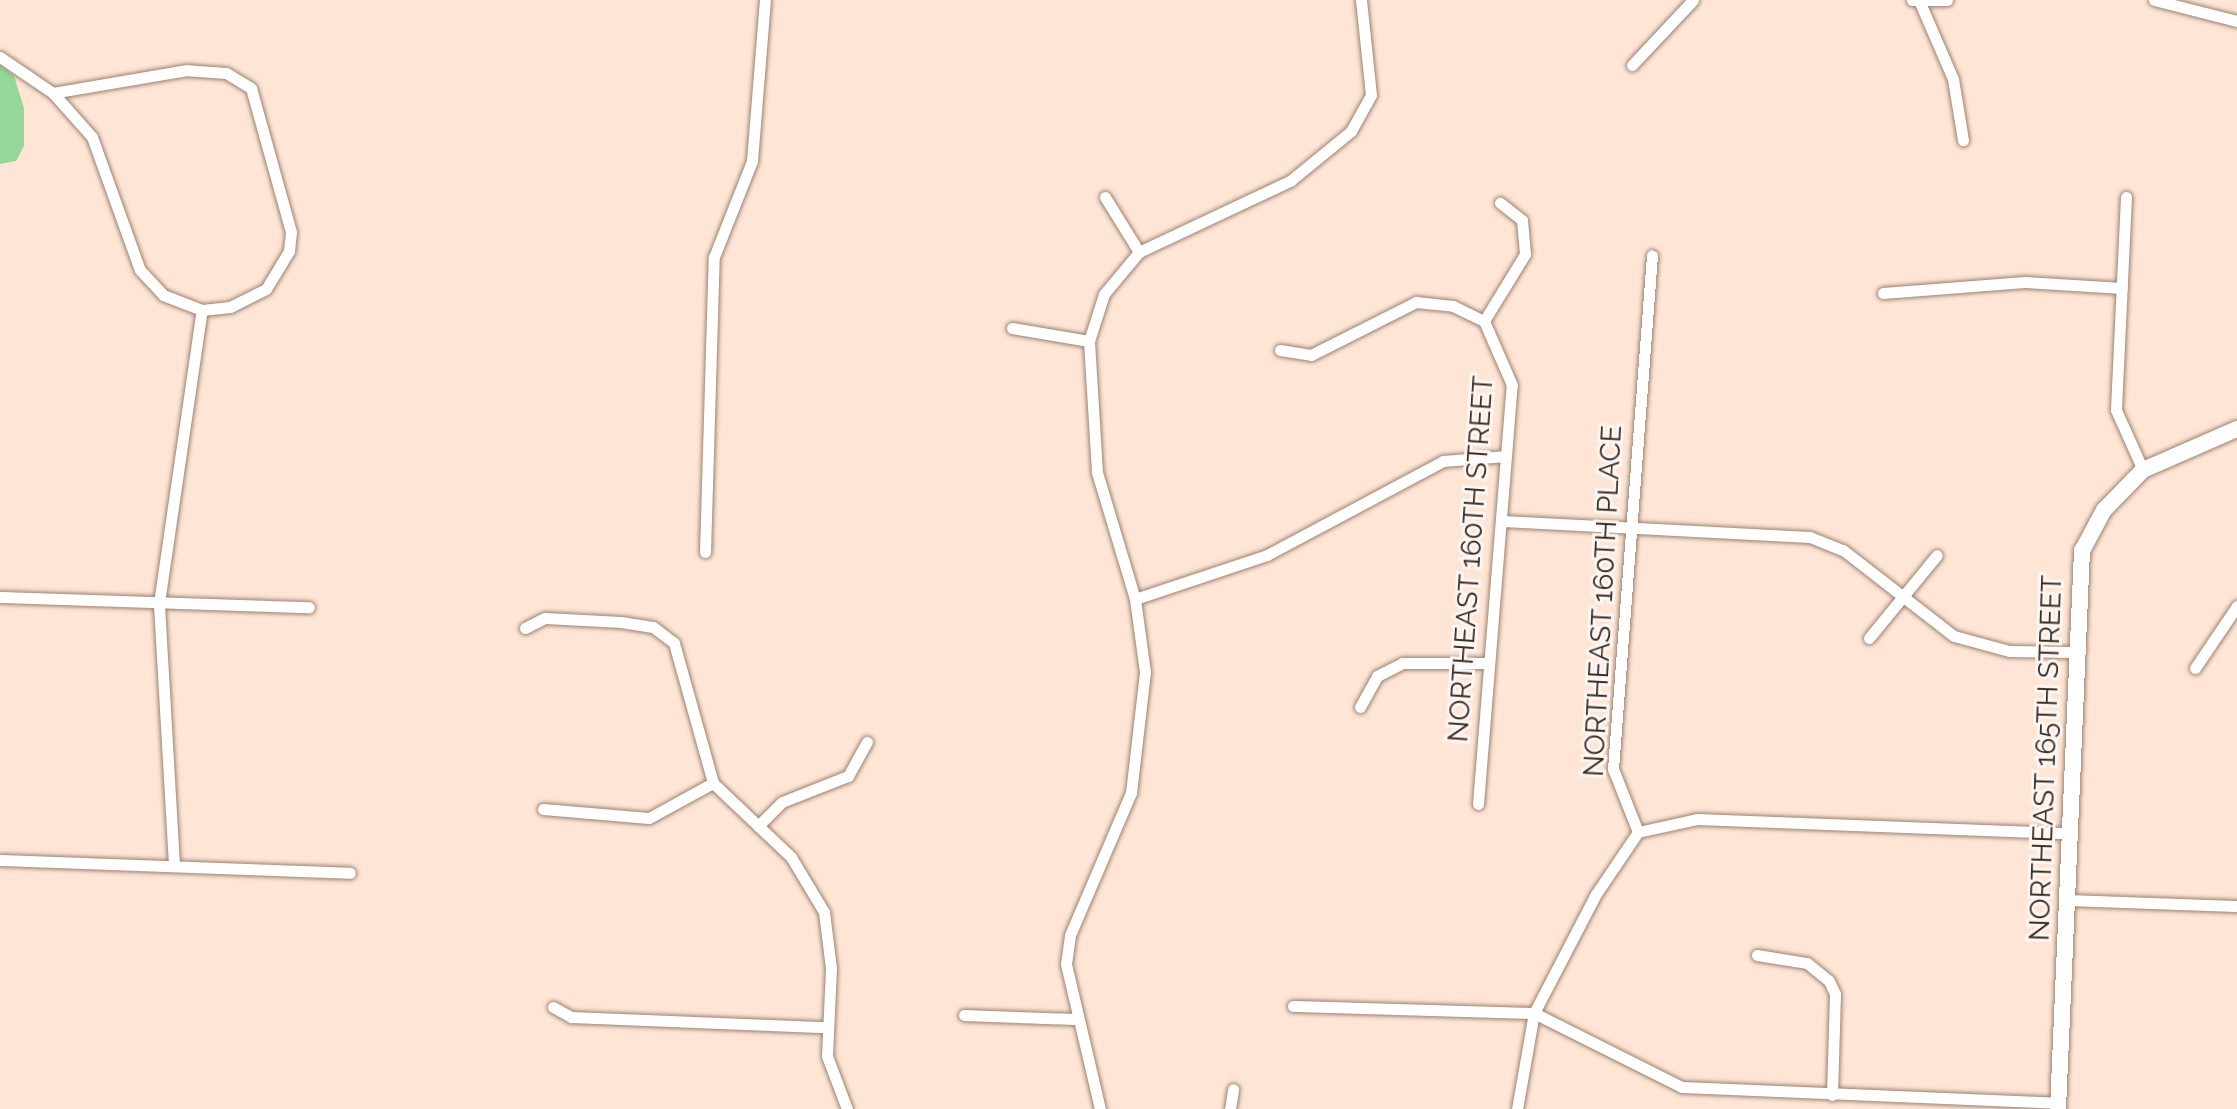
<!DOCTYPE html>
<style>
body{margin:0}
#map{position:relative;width:2237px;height:1109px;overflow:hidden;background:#fee5d6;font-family:Raleway,sans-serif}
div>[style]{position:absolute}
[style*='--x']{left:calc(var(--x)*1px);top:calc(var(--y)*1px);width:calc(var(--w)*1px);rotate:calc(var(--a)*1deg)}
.green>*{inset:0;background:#94d799}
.roads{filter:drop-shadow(0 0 2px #9d8170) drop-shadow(0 0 2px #9d8170)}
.street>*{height:11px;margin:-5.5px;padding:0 5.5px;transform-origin:5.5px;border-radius:5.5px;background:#fff}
.secondary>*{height:16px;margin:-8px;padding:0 8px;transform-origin:8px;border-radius:8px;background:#fff}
span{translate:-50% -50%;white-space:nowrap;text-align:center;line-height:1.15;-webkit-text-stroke:6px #fdf6f3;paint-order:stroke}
.street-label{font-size:28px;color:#362a23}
</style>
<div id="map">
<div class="green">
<i style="clip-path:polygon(0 65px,14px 76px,24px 108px,24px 146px,16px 161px,0 164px)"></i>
</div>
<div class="roads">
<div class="street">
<i style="--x:1912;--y:0;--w:35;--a:0"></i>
<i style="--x:2154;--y:0;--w:86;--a:14.2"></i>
<i style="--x:1921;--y:5;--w:81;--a:66.6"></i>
<i style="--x:1953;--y:79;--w:62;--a:80.7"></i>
<i style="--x:0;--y:57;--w:64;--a:34.2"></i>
<i style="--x:53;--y:93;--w:59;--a:48.4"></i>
<i style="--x:92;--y:137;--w:141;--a:70.2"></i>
<i style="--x:140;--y:270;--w:34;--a:47"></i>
<i style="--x:163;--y:295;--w:42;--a:21"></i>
<i style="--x:202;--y:310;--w:28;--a:-6"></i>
<i style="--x:230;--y:307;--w:40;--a:-26.6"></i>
<i style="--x:266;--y:289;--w:44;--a:-58.8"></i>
<i style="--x:289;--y:251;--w:19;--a:-84"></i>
<i style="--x:291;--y:232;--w:149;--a:-105.5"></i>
<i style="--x:251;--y:88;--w:29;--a:-149"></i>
<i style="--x:226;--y:73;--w:39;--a:-176"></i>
<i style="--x:187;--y:70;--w:136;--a:170.3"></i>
<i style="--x:1632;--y:65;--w:89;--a:-46.8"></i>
<i style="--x:1105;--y:197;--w:65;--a:58.3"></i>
<i style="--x:2126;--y:197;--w:213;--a:92.7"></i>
<i style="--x:2116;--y:410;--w:66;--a:65.8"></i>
<i style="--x:1883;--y:293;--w:142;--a:-4.4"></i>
<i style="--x:2025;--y:282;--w:97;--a:3.5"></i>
<i style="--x:1012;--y:328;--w:78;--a:9.6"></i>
<i style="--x:1280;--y:350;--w:31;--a:9"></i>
<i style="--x:1311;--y:355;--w:118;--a:-26.8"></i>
<i style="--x:1416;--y:302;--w:37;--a:6"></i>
<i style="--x:1453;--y:306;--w:34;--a:26"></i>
<i style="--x:1503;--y:521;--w:307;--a:3"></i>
<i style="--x:1810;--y:537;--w:35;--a:22"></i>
<i style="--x:1843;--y:550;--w:140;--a:37.8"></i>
<i style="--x:1954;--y:636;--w:57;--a:15.3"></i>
<i style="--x:2009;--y:651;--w:64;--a:0.9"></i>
<i style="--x:705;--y:552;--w:295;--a:-88.3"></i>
<i style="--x:714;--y:257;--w:103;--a:-68.4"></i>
<i style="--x:752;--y:161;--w:162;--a:-85.4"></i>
<i style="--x:0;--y:597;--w:309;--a:1.9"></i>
<i style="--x:1135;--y:599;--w:139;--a:-18.4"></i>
<i style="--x:1267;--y:555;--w:200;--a:-28.1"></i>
<i style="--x:1443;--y:461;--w:63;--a:-4.5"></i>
<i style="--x:525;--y:628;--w:22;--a:-27"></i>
<i style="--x:545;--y:618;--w:76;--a:3"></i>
<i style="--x:621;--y:622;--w:32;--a:9"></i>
<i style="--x:653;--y:627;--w:26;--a:37"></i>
<i style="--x:674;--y:643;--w:145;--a:74.4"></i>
<i style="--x:713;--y:783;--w:108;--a:43.5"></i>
<i style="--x:791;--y:857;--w:64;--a:59"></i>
<i style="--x:824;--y:912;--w:56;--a:82.9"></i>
<i style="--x:831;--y:968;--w:88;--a:92.6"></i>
<i style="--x:827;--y:1056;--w:57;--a:69.3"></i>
<i style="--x:1869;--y:638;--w:107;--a:-50.7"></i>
<i style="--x:2195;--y:668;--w:75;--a:-55.9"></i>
<i style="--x:1360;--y:707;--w:35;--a:-61"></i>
<i style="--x:1377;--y:676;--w:28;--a:-27"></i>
<i style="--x:1402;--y:663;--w:87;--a:0"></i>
<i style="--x:1478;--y:804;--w:420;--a:-85.4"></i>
<i style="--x:1512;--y:385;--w:70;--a:-113.6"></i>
<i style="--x:1484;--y:321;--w:79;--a:-58.5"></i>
<i style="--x:1525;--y:254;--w:34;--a:-95"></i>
<i style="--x:1522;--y:220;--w:28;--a:-142"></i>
<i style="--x:543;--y:809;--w:106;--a:4.9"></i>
<i style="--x:649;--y:818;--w:73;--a:-28.7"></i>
<i style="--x:758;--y:826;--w:34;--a:-45"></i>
<i style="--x:782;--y:802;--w:71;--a:-21.5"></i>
<i style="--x:848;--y:776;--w:39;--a:-61"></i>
<i style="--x:1638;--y:832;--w:60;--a:-12.4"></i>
<i style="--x:1697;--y:819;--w:371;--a:2.2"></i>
<i style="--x:0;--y:860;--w:350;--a:2.1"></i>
<i style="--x:174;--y:865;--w:262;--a:-93.3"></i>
<i style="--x:159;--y:603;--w:296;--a:-81.7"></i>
<i style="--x:2066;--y:900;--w:171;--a:2"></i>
<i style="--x:1757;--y:955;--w:51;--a:9.1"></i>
<i style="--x:1807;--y:963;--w:28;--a:39"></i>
<i style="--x:1829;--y:981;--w:14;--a:65"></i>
<i style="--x:1835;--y:994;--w:101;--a:91.7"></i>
<i style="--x:1293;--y:1006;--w:241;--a:1.7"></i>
<i style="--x:1534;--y:1013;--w:165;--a:26.6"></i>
<i style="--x:1682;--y:1087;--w:376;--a:2.4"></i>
<i style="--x:553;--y:1007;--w:21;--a:29"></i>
<i style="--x:571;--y:1017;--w:254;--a:2.3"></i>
<i style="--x:964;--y:1015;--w:110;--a:2.1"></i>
<i style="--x:1100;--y:1109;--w:149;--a:-103.2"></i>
<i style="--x:1066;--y:964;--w:29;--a:-82"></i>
<i style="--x:1070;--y:935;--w:155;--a:-66.8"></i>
<i style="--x:1131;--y:793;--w:122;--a:-83.4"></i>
<i style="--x:1145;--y:672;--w:74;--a:-97.8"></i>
<i style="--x:1135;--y:599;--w:133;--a:-106.7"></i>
<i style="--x:1097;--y:472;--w:131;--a:-93.5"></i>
<i style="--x:1089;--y:341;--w:49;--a:-72.3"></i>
<i style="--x:1104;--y:294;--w:55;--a:-50.2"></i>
<i style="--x:1139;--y:252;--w:167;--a:-25.2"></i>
<i style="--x:1290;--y:181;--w:79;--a:-39.3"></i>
<i style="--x:1351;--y:131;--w:41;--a:-60.9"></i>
<i style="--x:1371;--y:95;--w:96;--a:-96"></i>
<i style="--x:1230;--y:1109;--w:20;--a:-81"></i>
<i style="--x:1517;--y:1109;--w:97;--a:-80"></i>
<i style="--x:1534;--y:1013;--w:134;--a:-62.5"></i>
<i style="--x:1596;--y:894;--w:75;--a:-55.9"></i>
<i style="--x:1638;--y:832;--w:68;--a:-111.6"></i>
<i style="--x:1613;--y:769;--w:515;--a:-85.66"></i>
</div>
<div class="secondary">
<i style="--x:2058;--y:1109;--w:559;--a:-87.54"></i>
<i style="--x:2082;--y:551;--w:47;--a:-61.8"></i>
<i style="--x:2104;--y:510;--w:56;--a:-45.7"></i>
<i style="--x:2143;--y:470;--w:103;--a:-23.6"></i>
</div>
</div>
<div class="street-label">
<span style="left:1471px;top:559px;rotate:-86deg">NORTHEAST 160TH STREET</span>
<span style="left:1603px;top:601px;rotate:-87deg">NORTHEAST 160TH PLACE</span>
<span style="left:2046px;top:758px;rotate:-88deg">NORTHEAST 165TH STREET</span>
</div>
</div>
